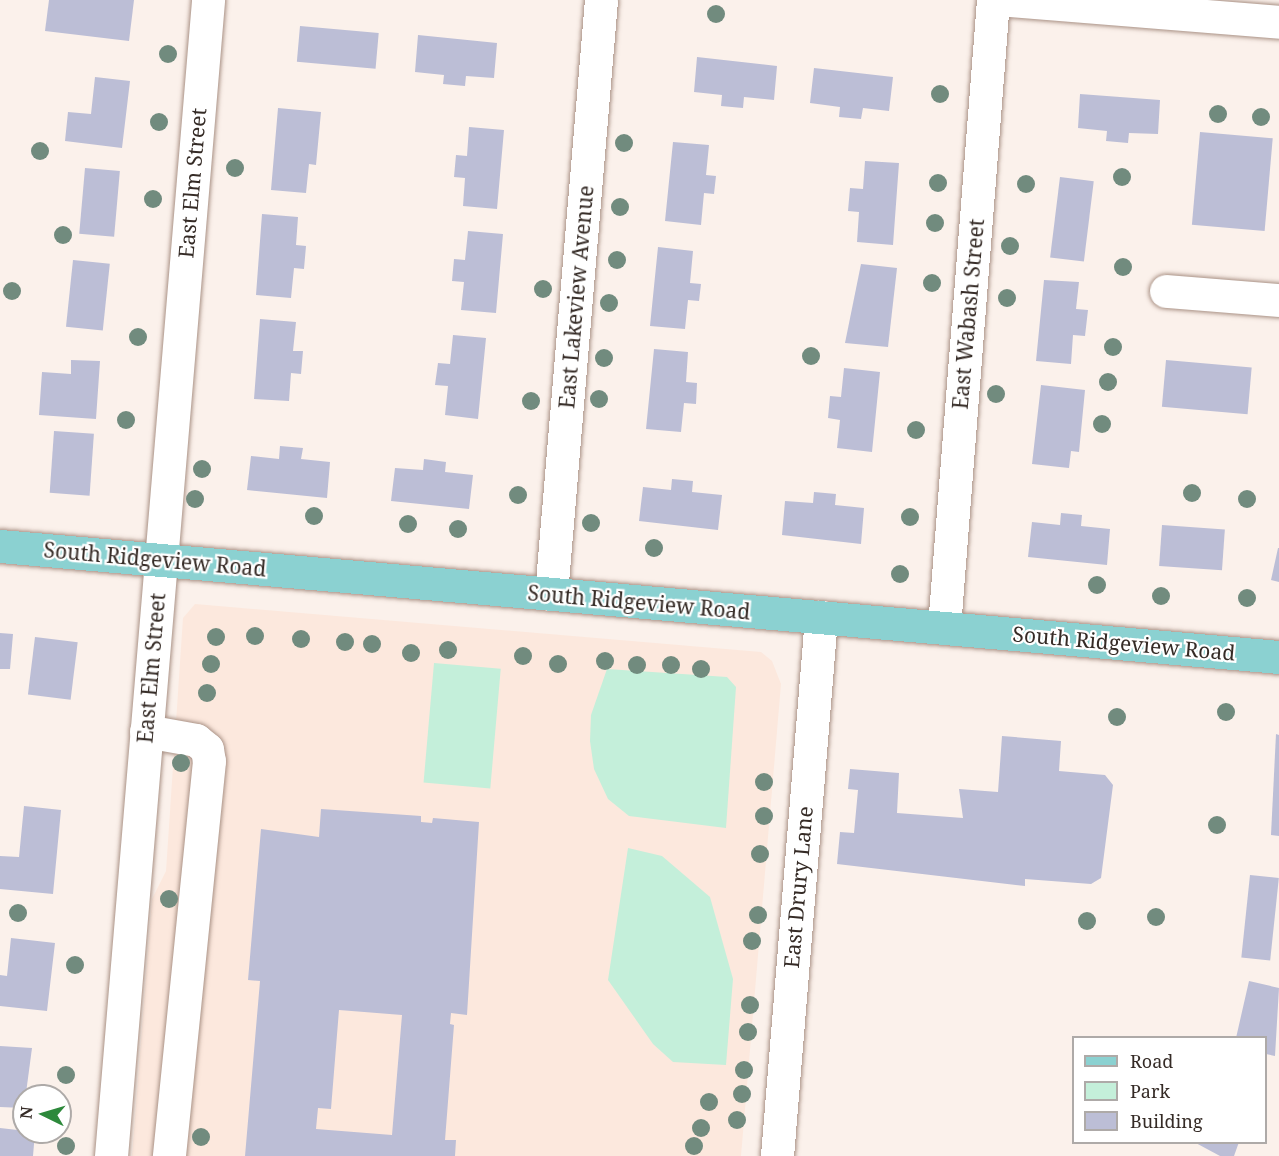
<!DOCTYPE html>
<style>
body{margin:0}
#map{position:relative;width:1279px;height:1156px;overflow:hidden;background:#fbf1eb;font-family:"Noto Serif",serif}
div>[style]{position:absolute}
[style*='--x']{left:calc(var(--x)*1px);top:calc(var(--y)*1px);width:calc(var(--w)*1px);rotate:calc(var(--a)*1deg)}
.built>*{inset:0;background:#fce8dd}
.green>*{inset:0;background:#c4efda;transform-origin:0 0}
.building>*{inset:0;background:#bcbed6;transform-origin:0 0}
.roads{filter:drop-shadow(0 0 2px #aa9286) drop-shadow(0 0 2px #aa9286)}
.minor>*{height:33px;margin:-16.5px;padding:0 16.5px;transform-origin:16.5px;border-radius:16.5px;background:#fff}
.major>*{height:33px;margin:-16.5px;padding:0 16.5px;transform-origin:16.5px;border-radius:16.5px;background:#8bd1d1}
.trees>*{width:18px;height:18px;margin:-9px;border-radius:50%;background:#718b7e}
span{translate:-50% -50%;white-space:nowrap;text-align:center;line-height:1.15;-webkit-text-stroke:4.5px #fff;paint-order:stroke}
.street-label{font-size:21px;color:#352b26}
.legend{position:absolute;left:1072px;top:1036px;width:195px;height:108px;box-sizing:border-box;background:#fff;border:2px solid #aeaaa8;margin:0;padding:8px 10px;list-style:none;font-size:18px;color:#352b26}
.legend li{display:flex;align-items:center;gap:12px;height:30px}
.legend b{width:30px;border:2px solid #aeaaa8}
.north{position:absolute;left:12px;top:1084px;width:60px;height:60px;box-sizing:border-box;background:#fff;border:2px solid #aeaaa8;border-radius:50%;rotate:275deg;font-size:16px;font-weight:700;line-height:24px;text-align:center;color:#352b26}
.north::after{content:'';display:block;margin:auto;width:21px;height:27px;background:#2d893b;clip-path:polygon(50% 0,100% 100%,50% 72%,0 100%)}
</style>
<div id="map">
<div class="built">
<i style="clip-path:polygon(195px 604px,761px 652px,772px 661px,781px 684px,741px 1156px,132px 1156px,152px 899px,166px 871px,183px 618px)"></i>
</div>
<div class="green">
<i style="left:434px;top:663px;width:67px;height:120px;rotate:5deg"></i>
<i style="clip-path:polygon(607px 669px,727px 677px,736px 687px,726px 828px,629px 816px,608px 799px,594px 769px,590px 741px,591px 715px)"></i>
<i style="clip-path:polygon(628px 848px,662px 856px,710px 897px,733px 979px,726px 1065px,673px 1062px,653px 1044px,608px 980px)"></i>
</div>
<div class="building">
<i style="clip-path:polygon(49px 0,134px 0,129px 41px,45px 31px)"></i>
<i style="left:300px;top:26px;width:79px;height:36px;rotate:5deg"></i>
<i style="clip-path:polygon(418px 35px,497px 43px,494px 78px,466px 76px,465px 86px,443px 84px,444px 75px,415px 72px)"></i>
<i style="clip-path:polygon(697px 57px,777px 66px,774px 100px,744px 97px,743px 108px,721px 106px,722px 95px,694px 92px)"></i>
<i style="clip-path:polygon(814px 68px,893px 77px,889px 111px,863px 108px,861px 119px,839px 117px,840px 107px,810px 103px)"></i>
<i style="clip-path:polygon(95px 77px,130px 81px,122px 148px,65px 141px,68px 112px,91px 114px)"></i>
<i style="clip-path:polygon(1080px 94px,1160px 100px,1158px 134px,1129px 133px,1128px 143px,1106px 141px,1107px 131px,1078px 128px)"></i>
<i style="clip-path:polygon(278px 108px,321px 112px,316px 165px,309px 164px,306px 193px,271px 190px)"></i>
<i style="clip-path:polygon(469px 127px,504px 130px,497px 209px,463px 206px,465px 178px,454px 177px,456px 155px,467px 156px)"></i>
<i style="left:1200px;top:132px;width:73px;height:93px;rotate:5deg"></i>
<i style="clip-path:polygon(673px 142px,709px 145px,706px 175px,716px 176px,714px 194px,704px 193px,701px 225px,665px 221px)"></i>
<i style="clip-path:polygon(865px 161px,899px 163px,893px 245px,857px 242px,859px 212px,848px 211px,850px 188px,863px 189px)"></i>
<i style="left:85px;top:168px;width:35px;height:66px;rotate:5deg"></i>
<i style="left:1060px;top:177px;width:34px;height:81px;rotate:7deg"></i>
<i style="clip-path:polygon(262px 214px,298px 217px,296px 245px,306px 246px,304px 269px,294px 268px,291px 298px,256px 295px)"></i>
<i style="clip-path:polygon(468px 231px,503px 234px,496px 313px,461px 310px,464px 282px,452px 281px,454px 259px,465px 260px)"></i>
<i style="clip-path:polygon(658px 247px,693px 251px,690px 283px,701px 284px,699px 301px,688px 300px,685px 329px,650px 326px)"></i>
<i style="left:73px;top:260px;width:37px;height:67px;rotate:6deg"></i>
<i style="clip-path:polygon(861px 264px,897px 268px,888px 347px,845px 343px)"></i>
<i style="clip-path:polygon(1044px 280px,1079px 282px,1076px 309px,1088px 310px,1085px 336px,1073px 335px,1071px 364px,1036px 361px)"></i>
<i style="clip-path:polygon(260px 319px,296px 322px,293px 351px,303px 351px,301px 374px,291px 373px,289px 401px,254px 399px)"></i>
<i style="clip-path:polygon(453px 335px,486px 338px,478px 419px,445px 415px,448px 386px,435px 385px,438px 363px,450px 364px)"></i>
<i style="clip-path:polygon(654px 349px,688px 352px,686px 382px,697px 383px,696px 404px,684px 403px,681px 432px,646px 429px)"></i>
<i style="clip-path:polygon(71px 360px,100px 361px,96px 419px,39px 415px,42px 372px,71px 374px)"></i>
<i style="left:1166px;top:360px;width:86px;height:47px;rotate:5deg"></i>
<i style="clip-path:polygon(844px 368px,880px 372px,872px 452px,837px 448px,840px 420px,828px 418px,830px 396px,841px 397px)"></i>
<i style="clip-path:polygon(1041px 385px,1085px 390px,1079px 452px,1071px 451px,1069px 468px,1032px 464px)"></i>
<i style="left:54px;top:431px;width:40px;height:62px;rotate:4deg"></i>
<i style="clip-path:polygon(280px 446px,303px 448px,301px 459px,330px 462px,327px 498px,247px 490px,251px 456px,279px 459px)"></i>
<i style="clip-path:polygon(424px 459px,446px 462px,445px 472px,473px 475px,469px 509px,391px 501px,395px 468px,423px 470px)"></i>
<i style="clip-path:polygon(672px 479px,693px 481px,692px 492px,722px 495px,718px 530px,639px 521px,643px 487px,671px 490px)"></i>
<i style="clip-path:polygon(814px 492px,836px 494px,835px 505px,864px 508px,861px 544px,782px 535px,785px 501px,813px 503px)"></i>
<i style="clip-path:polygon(1061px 513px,1082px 515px,1081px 526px,1110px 529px,1107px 565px,1028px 557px,1032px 522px,1060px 525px)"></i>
<i style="left:1162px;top:525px;width:63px;height:41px;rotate:4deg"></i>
<i style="clip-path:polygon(1278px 548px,1279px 548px,1279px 582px,1271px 580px)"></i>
<i style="clip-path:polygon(0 633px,13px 634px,10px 669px,0 669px)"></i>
<i style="left:35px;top:637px;width:43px;height:58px;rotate:7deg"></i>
<i style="clip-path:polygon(1276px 734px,1279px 735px,1279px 836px,1271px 835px)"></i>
<i style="clip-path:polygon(1002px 736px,1061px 741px,1059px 771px,1105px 775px,1113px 785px,1101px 878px,1091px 884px,1025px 879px,1025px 886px,837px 864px,840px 832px,854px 833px,858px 790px,848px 789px,850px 769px,899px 773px,897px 813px,963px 818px,959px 789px,998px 792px)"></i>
<i style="clip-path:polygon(24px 806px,61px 810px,53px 894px,0 889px,0 856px,19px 857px)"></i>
<i style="clip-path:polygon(evenodd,321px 809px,421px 816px,421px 822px,432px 823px,433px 818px,479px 822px,467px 1015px,451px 1013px,450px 1024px,454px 1025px,445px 1140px,456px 1140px,455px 1156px,245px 1156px,260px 981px,248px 980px,261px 829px,319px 837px,321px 809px,339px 1010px,402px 1015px,392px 1135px,316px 1129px,318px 1108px,331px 1109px,339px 1010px)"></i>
<i style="left:1250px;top:875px;width:29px;height:83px;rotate:6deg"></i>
<i style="clip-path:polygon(11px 938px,55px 943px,47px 1011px,0 1006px,0 975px,7px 976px)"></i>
<i style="clip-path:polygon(1249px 981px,1279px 988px,1275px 1056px,1266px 1054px,1266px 1038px,1236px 1038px)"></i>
<i style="clip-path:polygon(0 1046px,32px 1048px,24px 1108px,0 1107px)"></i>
<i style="clip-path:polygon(0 1128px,35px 1132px,33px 1156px,0 1156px)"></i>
<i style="clip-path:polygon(1194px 1142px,1239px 1142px,1234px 1156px,1220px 1156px)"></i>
</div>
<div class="roads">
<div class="minor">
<i style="--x:1008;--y:0;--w:272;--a:4.6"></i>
<i style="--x:1166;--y:291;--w:113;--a:4.6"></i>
<i style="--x:551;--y:594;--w:596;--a:-85.19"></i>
<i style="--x:944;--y:627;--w:629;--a:-85.53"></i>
<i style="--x:146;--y:731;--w:51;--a:10.2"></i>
<i style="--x:196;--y:740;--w:14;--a:39"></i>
<i style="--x:207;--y:749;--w:12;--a:81"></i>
<i style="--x:209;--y:761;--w:397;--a:95.8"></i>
<i style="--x:111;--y:1156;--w:1160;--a:-85.2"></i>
<i style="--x:777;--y:1156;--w:541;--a:-85.33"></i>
</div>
<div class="major">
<i style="--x:0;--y:546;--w:1284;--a:4.96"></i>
</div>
</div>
<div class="trees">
<i style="left:716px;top:14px"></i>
<i style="left:168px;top:54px"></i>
<i style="left:940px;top:94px"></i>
<i style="left:1218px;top:114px"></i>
<i style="left:1261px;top:117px"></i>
<i style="left:159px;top:122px"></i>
<i style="left:624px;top:143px"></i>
<i style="left:40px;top:151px"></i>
<i style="left:235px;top:168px"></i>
<i style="left:1122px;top:177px"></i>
<i style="left:938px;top:183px"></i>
<i style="left:1026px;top:184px"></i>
<i style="left:153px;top:199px"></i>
<i style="left:620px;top:207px"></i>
<i style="left:935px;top:223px"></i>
<i style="left:63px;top:235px"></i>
<i style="left:1010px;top:246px"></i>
<i style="left:617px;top:260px"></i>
<i style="left:1123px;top:267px"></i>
<i style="left:932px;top:283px"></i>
<i style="left:543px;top:289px"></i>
<i style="left:12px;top:291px"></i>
<i style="left:1007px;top:298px"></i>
<i style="left:609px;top:303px"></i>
<i style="left:138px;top:337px"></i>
<i style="left:1113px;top:347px"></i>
<i style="left:811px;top:356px"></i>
<i style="left:604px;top:358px"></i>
<i style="left:1108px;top:382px"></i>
<i style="left:996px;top:394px"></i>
<i style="left:599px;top:399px"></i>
<i style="left:531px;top:401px"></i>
<i style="left:126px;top:420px"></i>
<i style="left:1102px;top:424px"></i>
<i style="left:916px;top:430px"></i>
<i style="left:202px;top:469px"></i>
<i style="left:1192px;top:493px"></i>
<i style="left:518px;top:495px"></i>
<i style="left:195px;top:499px"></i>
<i style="left:1247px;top:499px"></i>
<i style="left:314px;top:516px"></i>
<i style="left:910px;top:517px"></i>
<i style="left:591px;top:523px"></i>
<i style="left:408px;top:524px"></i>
<i style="left:458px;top:529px"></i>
<i style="left:654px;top:548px"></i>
<i style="left:900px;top:574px"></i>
<i style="left:1097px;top:585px"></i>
<i style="left:1161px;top:596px"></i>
<i style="left:1247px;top:598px"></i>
<i style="left:255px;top:636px"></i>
<i style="left:216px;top:637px"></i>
<i style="left:301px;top:639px"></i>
<i style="left:345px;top:642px"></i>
<i style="left:372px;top:644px"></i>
<i style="left:448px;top:650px"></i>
<i style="left:411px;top:653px"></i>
<i style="left:523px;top:656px"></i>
<i style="left:605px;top:661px"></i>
<i style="left:211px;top:664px"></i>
<i style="left:558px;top:664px"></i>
<i style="left:637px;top:665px"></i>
<i style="left:671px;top:665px"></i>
<i style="left:701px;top:669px"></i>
<i style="left:207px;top:693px"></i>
<i style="left:1226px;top:712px"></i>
<i style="left:1117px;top:717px"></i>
<i style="left:181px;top:763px"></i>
<i style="left:764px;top:782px"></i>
<i style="left:764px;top:816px"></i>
<i style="left:1217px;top:825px"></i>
<i style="left:760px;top:854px"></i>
<i style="left:169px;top:899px"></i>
<i style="left:18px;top:913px"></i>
<i style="left:758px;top:915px"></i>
<i style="left:1156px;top:917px"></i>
<i style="left:1087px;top:921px"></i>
<i style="left:752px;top:941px"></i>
<i style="left:75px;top:965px"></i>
<i style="left:750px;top:1005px"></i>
<i style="left:748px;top:1032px"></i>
<i style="left:744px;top:1070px"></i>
<i style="left:66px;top:1075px"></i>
<i style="left:742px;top:1094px"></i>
<i style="left:709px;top:1102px"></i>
<i style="left:737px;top:1120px"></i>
<i style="left:701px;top:1128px"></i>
<i style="left:201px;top:1137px"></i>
<i style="left:66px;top:1146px"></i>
<i style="left:694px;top:1146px"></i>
</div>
<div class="street-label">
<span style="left:192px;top:183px;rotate:-85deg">East Elm Street</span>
<span style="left:576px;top:297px;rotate:-85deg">East Lakeview Avenue</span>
<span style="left:968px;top:314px;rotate:-85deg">East Wabash Street</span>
<span style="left:155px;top:559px;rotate:5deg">South Ridgeview Road</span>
<span style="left:639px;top:602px;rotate:5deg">South Ridgeview Road</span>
<span style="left:1124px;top:643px;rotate:5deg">South Ridgeview Road</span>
<span style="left:151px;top:668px;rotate:-85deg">East Elm Street</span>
<span style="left:798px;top:887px;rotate:-85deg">East Drury Lane</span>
</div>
<ul class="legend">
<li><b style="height:8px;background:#8bd1d1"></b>Road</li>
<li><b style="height:16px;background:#c4efda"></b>Park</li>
<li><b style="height:16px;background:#bcbed6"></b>Building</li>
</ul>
<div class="north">N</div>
</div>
